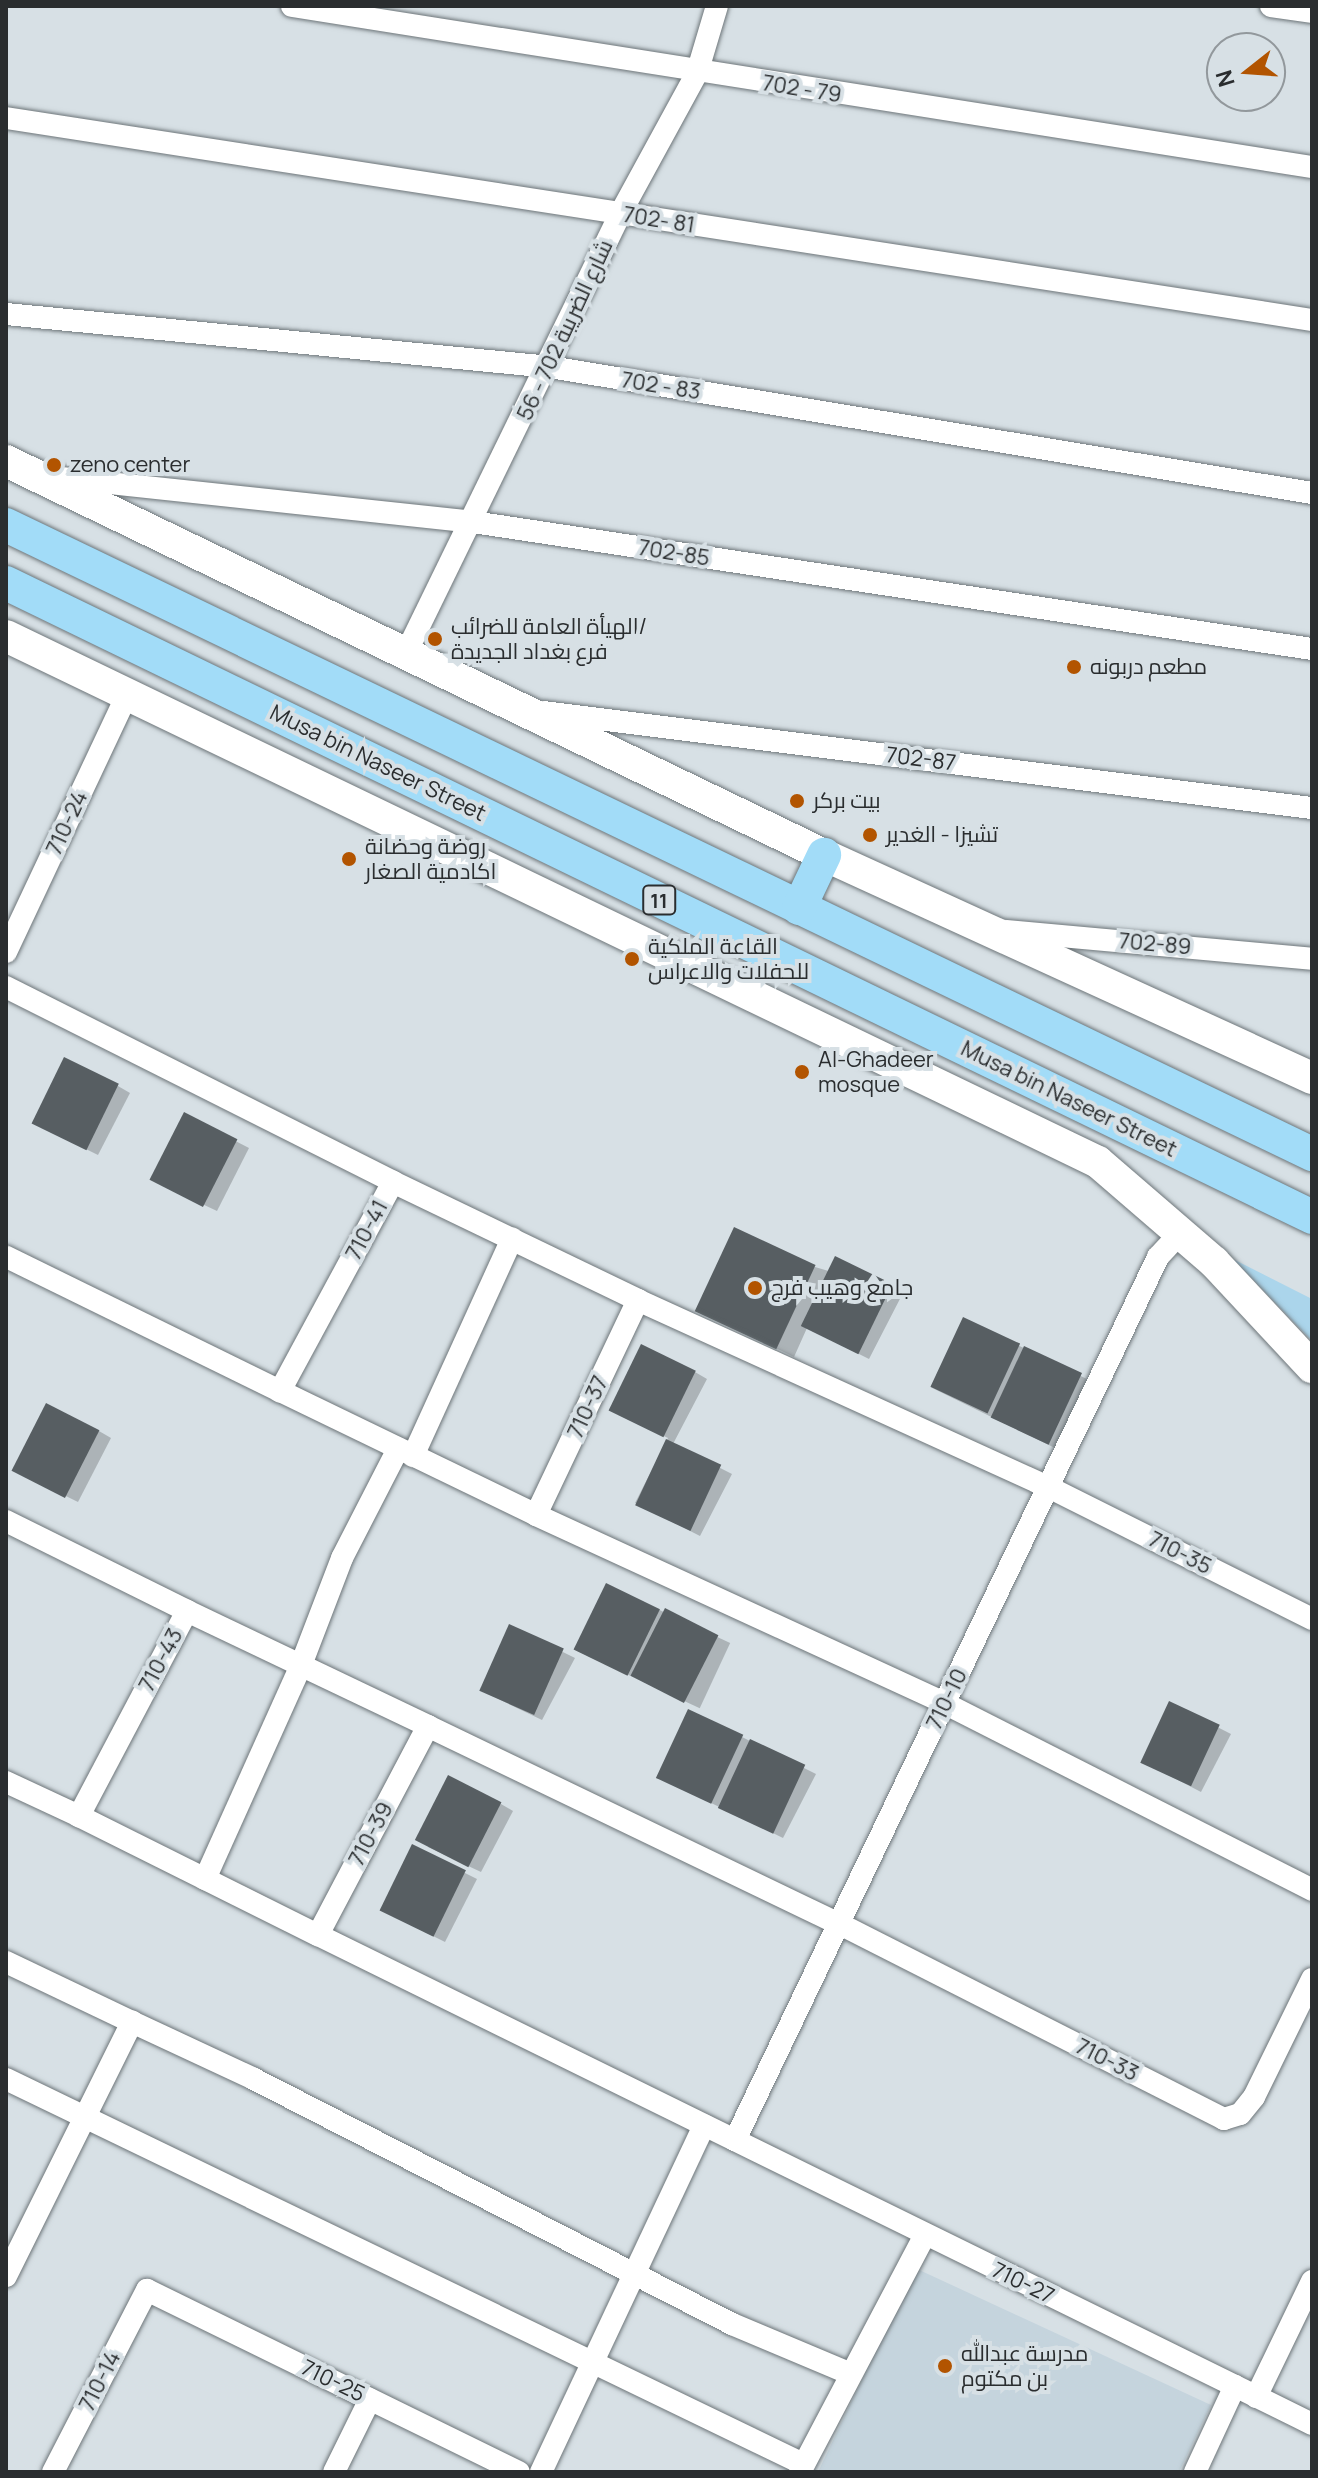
<!DOCTYPE html>
<meta charset="utf-8">
<style>
body{margin:0}
#map{position:relative;width:1318px;height:2478px;overflow:hidden;background:#d7e0e5;font-family:Manrope,Cairo,sans-serif}
div>[style]{position:absolute}
[style*='--x']{left:calc(var(--x)*1px);top:calc(var(--y)*1px);width:calc(var(--w)*1px);rotate:calc(var(--a)*1deg)}
.built>*{inset:0;background:#c5d4dd}
.green>*{inset:0;background:#abd5eb}
.shadow>*{inset:0;background:#0003;transform-origin:0 0}
.building>*{inset:0;background:#575e62;transform-origin:0 0}
.roads{filter:drop-shadow(0 0 2px #6d7579) drop-shadow(0 0 2px #6d7579)}
.street>*{height:22px;margin:-11px;padding:0 11px;transform-origin:11px;border-radius:11px;background:#fff}
.secondary>*{height:32px;margin:-16px;padding:0 16px;transform-origin:16px;border-radius:16px;background:#fff}
.primary>*{height:34px;margin:-17px;padding:0 17px;transform-origin:17px;border-radius:17px;background:#a2dcf8}
.dots>*{width:22px;height:22px;translate:-50% -50%;box-sizing:border-box;border:4px solid #d7e0e5;border-radius:50%}
span{translate:-50% -50%;white-space:nowrap;text-align:center;line-height:1.15;-webkit-text-stroke:8px #d7e0e5;paint-order:stroke}
.shield-label span{padding:2px 6px;background:#d7e0e5;border:2px solid;border-radius:6px;-webkit-text-stroke-width:0}
.shield-label{font-size:20px;color:#2a2d2f;font-weight:700}
.street-label{font-size:22px;color:#2a2d2f}
.poi-label{font-size:22px;color:#2a2d2f}
.left{translate:0 -50%;text-align:left}
.frame{position:absolute;inset:0;border:8px solid #2a2d2f;pointer-events:none}
.north{position:absolute;left:1206px;top:32px;width:80px;height:80px;box-sizing:border-box;background:#d7e0e5;border:2px solid #92989c;border-radius:50%;rotate:253deg;font-size:22px;font-weight:700;line-height:32px;text-align:center;color:#2a2d2f}
.north::after{content:'';display:block;margin:auto;width:28px;height:36px;background:#b25400;clip-path:polygon(50% 0,100% 100%,50% 72%,0 100%)}
</style>
<div id="map">
<div class="built">
<i style="clip-path:polygon(915px 2268px,1211px 2405px,1179px 2472px,818px 2472px)"></i>
</div>
<div class="green">
<i style="clip-path:polygon(1233px 1259px,1312px 1299px,1312px 1341px)"></i>
</div>
<div class="shadow">
<i style="clip-path:polygon(118px 1086px,130px 1093px,98px 1155px,45px 1129px)"></i>
<i style="clip-path:polygon(185px 1115px,249px 1148px,217px 1211px,164px 1186px)"></i>
<i style="clip-path:polygon(815px 1267px,903px 1293px,869px 1359px,807px 1328px,794px 1357px,698px 1310px)"></i>
<i style="left:964px;top:1319px;width:144px;height:76px;rotate:26deg"></i>
<i style="clip-path:polygon(695px 1372px,707px 1379px,673px 1444px,732px 1474px,700px 1536px,635px 1503px,668px 1438px,621px 1416px)"></i>
<i style="clip-path:polygon(99px 1431px,111px 1438px,78px 1502px,25px 1476px)"></i>
<i style="left:606px;top:1585px;width:137px;height:72px;rotate:25deg"></i>
<i style="clip-path:polygon(510px 1626px,575px 1658px,542px 1720px,490px 1695px)"></i>
<i style="clip-path:polygon(1170px 1703px,1231px 1734px,1201px 1792px,1153px 1767px)"></i>
<i style="clip-path:polygon(742px 1737px,816px 1774px,783px 1838px,668px 1782px)"></i>
<i style="clip-path:polygon(501px 1804px,513px 1811px,481px 1872px,428px 1847px)"></i>
<i style="clip-path:polygon(413px 1847px,477px 1879px,445px 1942px,393px 1916px)"></i>
</div>
<div class="building">
<i style="left:64px;top:1057px;width:61px;height:74px;rotate:26deg"></i>
<i style="left:184px;top:1112px;width:60px;height:76px;rotate:27deg"></i>
<i style="left:734px;top:1227px;width:90px;height:93px;rotate:25deg"></i>
<i style="left:835px;top:1256px;width:64px;height:78px;rotate:26deg"></i>
<i style="left:963px;top:1317px;width:63px;height:77px;rotate:25deg"></i>
<i style="left:641px;top:1344px;width:61px;height:74px;rotate:26deg"></i>
<i style="left:1024px;top:1346px;width:64px;height:79px;rotate:25deg"></i>
<i style="left:46px;top:1403px;width:60px;height:76px;rotate:27deg"></i>
<i style="left:666px;top:1439px;width:61px;height:73px;rotate:25deg"></i>
<i style="left:606px;top:1583px;width:60px;height:74px;rotate:26deg"></i>
<i style="left:665px;top:1608px;width:60px;height:76px;rotate:27deg"></i>
<i style="left:509px;top:1624px;width:60px;height:73px;rotate:24deg"></i>
<i style="left:1169px;top:1701px;width:56px;height:68px;rotate:25deg"></i>
<i style="left:688px;top:1709px;width:61px;height:76px;rotate:25deg"></i>
<i style="left:750px;top:1739px;width:61px;height:76px;rotate:25deg"></i>
<i style="left:448px;top:1775px;width:60px;height:73px;rotate:27deg"></i>
<i style="left:412px;top:1844px;width:60px;height:74px;rotate:26deg"></i>
</div>
<div class="roads">
<div class="street">
<i style="--x:292;--y:6;--w:1033;--a:8.97"></i>
<i style="--x:1271;--y:6;--w:41;--a:8.3"></i>
<i style="--x:6;--y:118;--w:1322;--a:8.79"></i>
<i style="--x:6;--y:314;--w:547;--a:5.56"></i>
<i style="--x:550;--y:367;--w:772;--a:9.39"></i>
<i style="--x:53;--y:477;--w:422;--a:6.1"></i>
<i style="--x:473;--y:522;--w:849;--a:8.61"></i>
<i style="--x:406;--y:653;--w:488;--a:-64"></i>
<i style="--x:620;--y:214;--w:161;--a:-61.4"></i>
<i style="--x:697;--y:73;--w:70;--a:-73.4"></i>
<i style="--x:543;--y:712;--w:775;--a:7.12"></i>
<i style="--x:1006;--y:931;--w:307;--a:5.2"></i>
<i style="--x:6;--y:952;--w:284;--a:-64.8"></i>
<i style="--x:6;--y:987;--w:433;--a:26.7"></i>
<i style="--x:393;--y:1182;--w:238;--a:118.4"></i>
<i style="--x:280;--y:1391;--w:305;--a:-153.9"></i>
<i style="--x:393;--y:1182;--w:272;--a:25.7"></i>
<i style="--x:280;--y:1391;--w:284;--a:25.8"></i>
<i style="--x:413;--y:1456;--w:239;--a:-65.5"></i>
<i style="--x:6;--y:1521;--w:202;--a:26.4"></i>
<i style="--x:187;--y:1611;--w:232;--a:117.8"></i>
<i style="--x:79;--y:1816;--w:81;--a:-155"></i>
<i style="--x:187;--y:1611;--w:267;--a:25.5"></i>
<i style="--x:1312;--y:1619;--w:295;--a:-153.4"></i>
<i style="--x:1048;--y:1487;--w:451;--a:-155.5"></i>
<i style="--x:638;--y:1300;--w:238;--a:115.4"></i>
<i style="--x:536;--y:1515;--w:449;--a:24.7"></i>
<i style="--x:944;--y:1703;--w:413;--a:26.9"></i>
<i style="--x:79;--y:1816;--w:267;--a:26.5"></i>
<i style="--x:205;--y:1879;--w:235;--a:-65.8"></i>
<i style="--x:301;--y:1665;--w:115;--a:-69"></i>
<i style="--x:342;--y:1558;--w:123;--a:-62.8"></i>
<i style="--x:6;--y:1962;--w:140;--a:25.5"></i>
<i style="--x:1312;--y:1979;--w:131;--a:116.2"></i>
<i style="--x:1254;--y:2097;--w:22;--a:129"></i>
<i style="--x:1240;--y:2114;--w:17;--a:163"></i>
<i style="--x:1224;--y:2119;--w:432;--a:-153.1"></i>
<i style="--x:839;--y:1924;--w:456;--a:-154.3"></i>
<i style="--x:428;--y:1726;--w:236;--a:117.8"></i>
<i style="--x:318;--y:1935;--w:1108;--a:26.19"></i>
<i style="--x:6;--y:2079;--w:885;--a:25.78"></i>
<i style="--x:735;--y:2140;--w:979;--a:-64.4"></i>
<i style="--x:1158;--y:1257;--w:33;--a:-47"></i>
<i style="--x:6;--y:2276;--w:284;--a:-63.6"></i>
<i style="--x:132;--y:2022;--w:135;--a:25"></i>
<i style="--x:254;--y:2079;--w:537;--a:27.14"></i>
<i style="--x:732;--y:2324;--w:129;--a:22.8"></i>
<i style="--x:1256;--y:2397;--w:129;--a:-64.2"></i>
<i style="--x:53;--y:2472;--w:205;--a:-62.7"></i>
<i style="--x:147;--y:2290;--w:414;--a:26.1"></i>
<i style="--x:334;--y:2472;--w:81;--a:-63.7"></i>
<i style="--x:541;--y:2472;--w:383;--a:-64.8"></i>
<i style="--x:800;--y:2472;--w:268;--a:-62.2"></i>
<i style="--x:1195;--y:2472;--w:95;--a:-65.1"></i>
</div>
<div class="secondary">
<i style="--x:6;--y:461;--w:908;--a:25.72"></i>
<i style="--x:824;--y:855;--w:537;--a:24.56"></i>
<i style="--x:6;--y:636;--w:1212;--a:25.72"></i>
<i style="--x:1098;--y:1162;--w:153;--a:40.8"></i>
<i style="--x:1214;--y:1262;--w:144;--a:47"></i>
</div>
<div class="primary">
<i style="--x:6;--y:525;--w:1450;--a:25.72"></i>
<i style="--x:6;--y:583;--w:1452;--a:25.89"></i>
<i style="--x:799;--y:908;--w:59;--a:-64.7"></i>
</div>
</div>
<div class="dots">
<i style="left:54px;top:465px;background:#b25400"></i>
<i style="left:435px;top:639px;background:#b25400"></i>
<i style="left:1074px;top:667px;background:#b25400"></i>
<i style="left:797px;top:801px;background:#b25400"></i>
<i style="left:870px;top:835px;background:#b25400"></i>
<i style="left:349px;top:859px;background:#b25400"></i>
<i style="left:632px;top:959px;background:#b25400"></i>
<i style="left:802px;top:1072px;background:#b25400"></i>
<i style="left:755px;top:1288px;background:#b25400"></i>
<i style="left:945px;top:2366px;background:#b25400"></i>
</div>
<div class="shield-label">
<span style="left:659px;top:900px">11</span>
</div>
<div class="street-label">
<span style="left:802px;top:89px;rotate:9deg">702 - 79</span>
<span style="left:659px;top:220px;rotate:9deg">702- 81</span>
<span style="left:565px;top:330px;rotate:-65deg">شارع الضريبة 702 - 56</span>
<span style="left:661px;top:386px;rotate:9deg">702 - 83</span>
<span style="left:674px;top:553px;rotate:9deg">702-85</span>
<span style="left:921px;top:759px;rotate:7deg">702-87</span>
<span style="left:378px;top:763px;rotate:26deg">Musa bin Naseer Street</span>
<span style="left:67px;top:823px;rotate:-65deg">710-24</span>
<span style="left:1155px;top:944px;rotate:5deg">702-89</span>
<span style="left:1069px;top:1099px;rotate:26deg">Musa bin Naseer Street</span>
<span style="left:367px;top:1230px;rotate:-62deg">710-41</span>
<span style="left:588px;top:1407px;rotate:-65deg">710-37</span>
<span style="left:1180px;top:1553px;rotate:27deg">710-35</span>
<span style="left:161px;top:1660px;rotate:-62deg">710-43</span>
<span style="left:947px;top:1699px;rotate:-64deg">710-10</span>
<span style="left:371px;top:1834px;rotate:-62deg">710-39</span>
<span style="left:1107px;top:2060px;rotate:27deg">710-33</span>
<span style="left:1023px;top:2283px;rotate:26deg">710-27</span>
<span style="left:100px;top:2381px;rotate:-63deg">710-14</span>
<span style="left:333px;top:2381px;rotate:26deg">710-25</span>
</div>
<div class="poi-label">
<span class="left" style="left:70px;top:465px">zeno center</span>
<span class="left" style="left:451px;top:639px">الهيأة العامة للضرائب/<br>فرع بغداد الجديدة</span>
<span class="left" style="left:1090px;top:667px">مطعم دربونه</span>
<span class="left" style="left:813px;top:801px">بيت بركر</span>
<span class="left" style="left:886px;top:835px">تشيزا - الغدير</span>
<span class="left" style="left:365px;top:859px">روضة وحضانة<br>اكادمية الصغار</span>
<span class="left" style="left:648px;top:959px">القاعة الملكية<br>للحفلات والاعراس</span>
<span class="left" style="left:818px;top:1072px">Al-Ghadeer<br>mosque</span>
<span class="left" style="left:771px;top:1288px">جامع وهيب فرج</span>
<span class="left" style="left:961px;top:2366px">مدرسة عبدالله<br>بن مكتوم</span>
</div>
<div class="frame"></div>
<div class="north">N</div>
</div>
